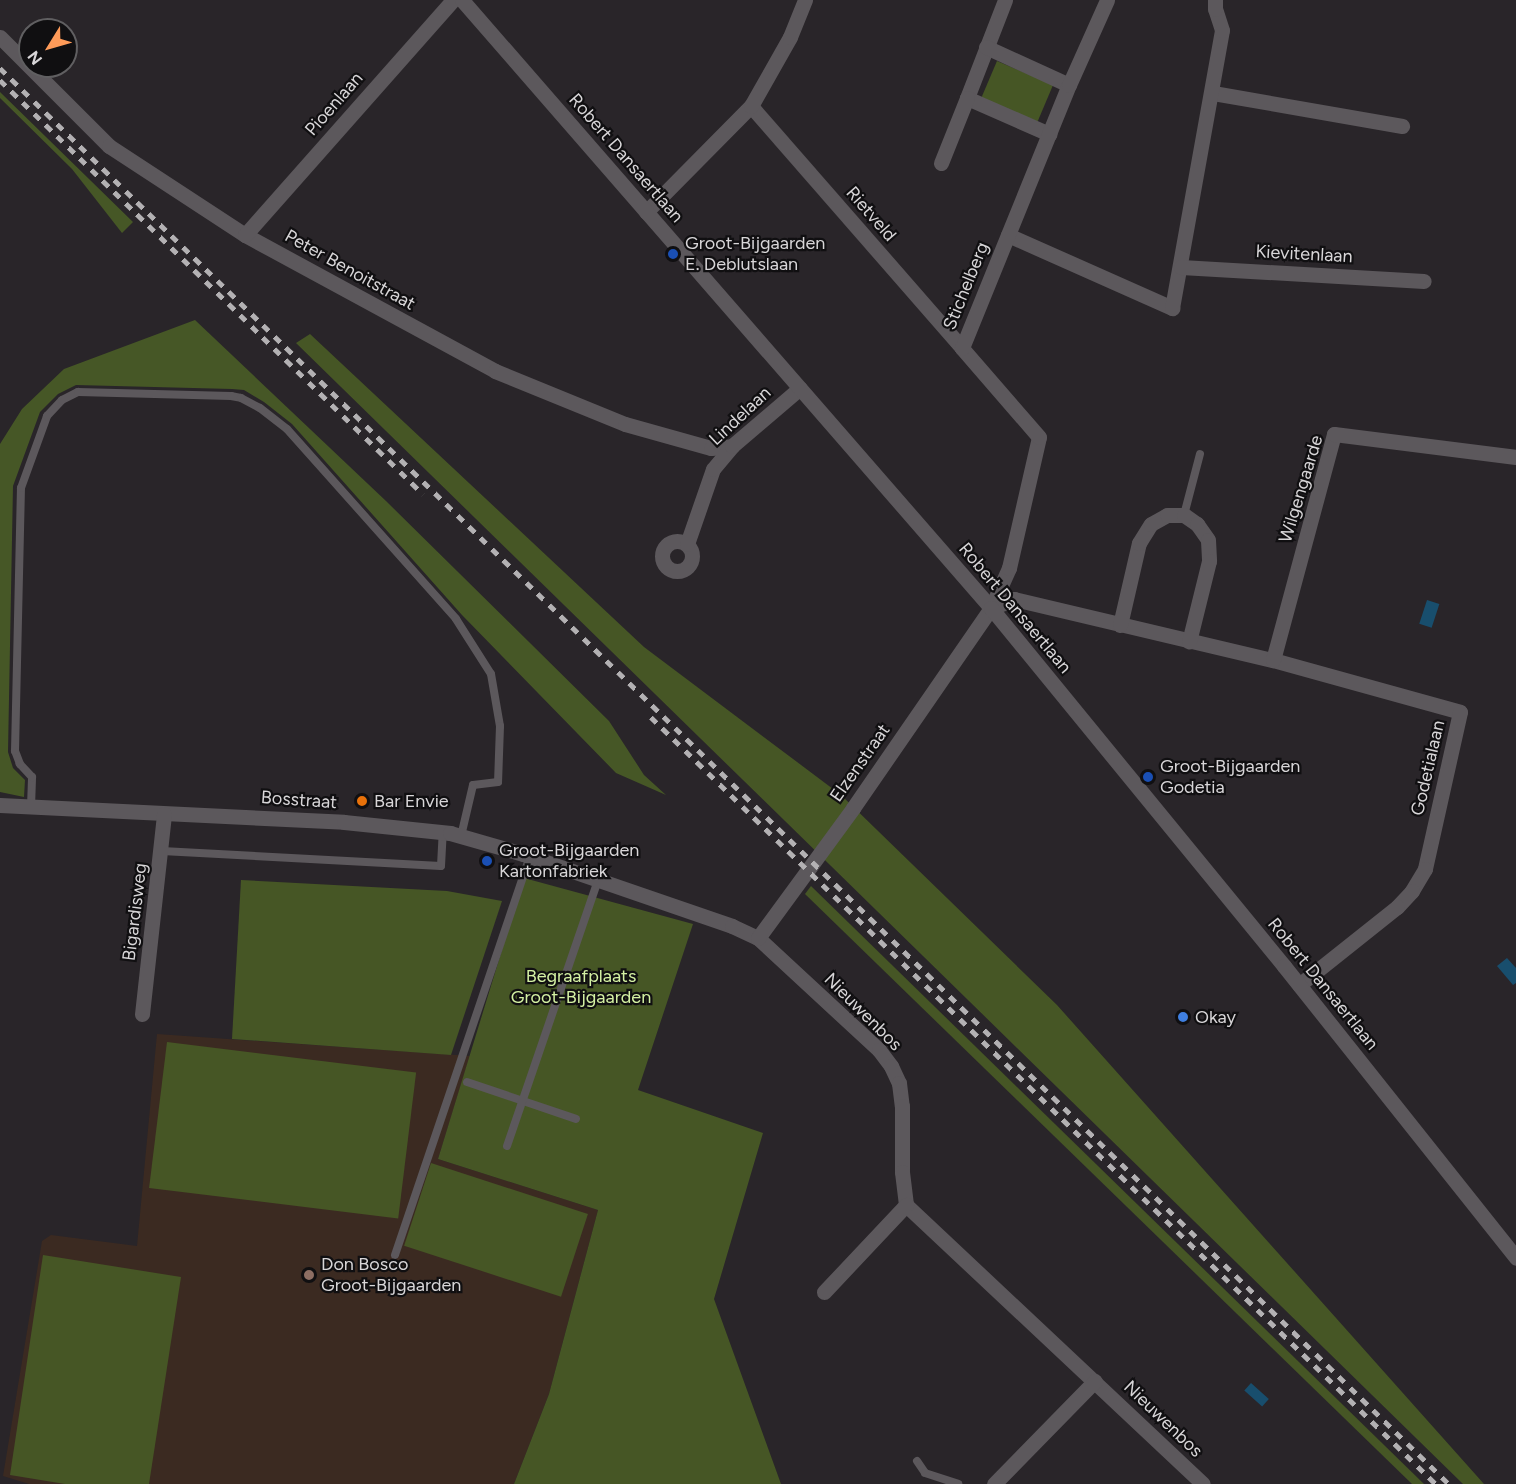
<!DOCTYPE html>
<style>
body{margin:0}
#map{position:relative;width:1516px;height:1484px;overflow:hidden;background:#292529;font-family:Figtree,sans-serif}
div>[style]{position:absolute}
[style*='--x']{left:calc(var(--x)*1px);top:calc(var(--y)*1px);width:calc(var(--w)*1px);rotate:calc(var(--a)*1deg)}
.education>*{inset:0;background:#3b2a21}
.green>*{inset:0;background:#465625;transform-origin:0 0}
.forest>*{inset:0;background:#465726}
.water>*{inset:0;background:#184e6d;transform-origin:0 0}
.service>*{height:8px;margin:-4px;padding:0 4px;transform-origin:4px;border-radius:4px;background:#5c585c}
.minor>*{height:15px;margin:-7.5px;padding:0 7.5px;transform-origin:7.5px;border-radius:7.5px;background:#5c585c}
.minor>.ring{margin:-7.5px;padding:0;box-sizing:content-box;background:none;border:15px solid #5c585c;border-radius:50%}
.tertiary>*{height:15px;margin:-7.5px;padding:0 7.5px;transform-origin:7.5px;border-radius:7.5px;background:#5c585c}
.rail>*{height:4.5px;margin-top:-2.25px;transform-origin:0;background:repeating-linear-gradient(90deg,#b3b1b3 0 8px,transparent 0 16px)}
.dots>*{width:16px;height:16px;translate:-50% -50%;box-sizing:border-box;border:3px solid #100f11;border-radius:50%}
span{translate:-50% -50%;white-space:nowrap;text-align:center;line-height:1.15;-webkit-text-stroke:4.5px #100f11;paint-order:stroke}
.street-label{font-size:18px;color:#d8d6d8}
.poi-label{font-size:18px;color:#d8d6d8}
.left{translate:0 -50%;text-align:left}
.park-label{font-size:18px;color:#d4f1a3}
.north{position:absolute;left:18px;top:18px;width:60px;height:60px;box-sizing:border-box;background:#100f11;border:2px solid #605f61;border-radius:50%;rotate:233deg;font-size:16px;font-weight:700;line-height:24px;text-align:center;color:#d8d6d8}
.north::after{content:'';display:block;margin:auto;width:21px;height:27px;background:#ff9b59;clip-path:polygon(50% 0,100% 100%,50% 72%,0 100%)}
</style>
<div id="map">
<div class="education">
<i style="clip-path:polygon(157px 1034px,470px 1056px,438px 1159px,598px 1210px,549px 1394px,514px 1484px,29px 1484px,3px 1476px,42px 1241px,51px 1235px,137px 1246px)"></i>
</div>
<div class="green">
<i style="left:997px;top:61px;width:61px;height:40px;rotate:23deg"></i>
<i style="clip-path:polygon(310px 334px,644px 647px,841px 795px,1057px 1005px,1484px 1484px,1463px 1484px,296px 343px)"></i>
<i style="clip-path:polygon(524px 878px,693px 924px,638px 1090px,763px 1133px,714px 1299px,781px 1484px,514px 1484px,549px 1394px,598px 1210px,438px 1159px)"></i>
<i style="clip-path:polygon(241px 880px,447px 891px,502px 901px,451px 1055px,232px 1039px)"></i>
<i style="clip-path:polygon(811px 886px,1424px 1484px,1412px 1484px,805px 894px)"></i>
<i style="left:167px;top:1042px;width:251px;height:147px;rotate:7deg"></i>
<i style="left:431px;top:1163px;width:165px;height:87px;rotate:18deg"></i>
<i style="clip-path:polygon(43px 1255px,181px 1277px,149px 1484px,65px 1484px,10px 1475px)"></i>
</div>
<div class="forest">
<i style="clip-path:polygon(0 92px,133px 222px,122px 233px,72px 169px,0 98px)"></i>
<i style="clip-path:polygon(195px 320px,386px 501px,609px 721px,644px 775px,666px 795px,616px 773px,462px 615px,292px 424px,264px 402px,244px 390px,232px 389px,76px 385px,58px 394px,40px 412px,13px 486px,8px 752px,13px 768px,25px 780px,24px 797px,0 792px,0 444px,22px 409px,64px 369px)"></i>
</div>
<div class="water">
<i style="left:1427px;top:600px;width:13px;height:25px;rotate:18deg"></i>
<i style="clip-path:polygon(1507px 958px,1516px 968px,1516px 983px,1513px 985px,1497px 966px)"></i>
<i style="left:1251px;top:1383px;width:24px;height:10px;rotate:42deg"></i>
</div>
<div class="service">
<i style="--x:1184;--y:515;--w:63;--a:-75.3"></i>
<i style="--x:31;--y:807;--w:30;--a:-88"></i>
<i style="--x:32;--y:777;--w:18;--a:-133"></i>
<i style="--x:20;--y:764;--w:14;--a:-111"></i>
<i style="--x:15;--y:751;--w:263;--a:-88.7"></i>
<i style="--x:21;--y:488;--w:77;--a:-70.1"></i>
<i style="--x:47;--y:416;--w:22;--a:-47"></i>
<i style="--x:62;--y:400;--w:18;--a:-27"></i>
<i style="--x:78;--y:392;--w:153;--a:1.5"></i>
<i style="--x:231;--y:396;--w:10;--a:11"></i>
<i style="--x:241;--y:398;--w:21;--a:28"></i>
<i style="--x:260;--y:408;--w:34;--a:38"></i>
<i style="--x:287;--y:429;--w:254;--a:48.3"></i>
<i style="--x:456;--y:619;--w:65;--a:57.5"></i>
<i style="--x:491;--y:674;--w:53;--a:80.2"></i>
<i style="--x:500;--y:726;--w:56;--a:92"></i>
<i style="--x:498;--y:782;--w:25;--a:173"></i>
<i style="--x:473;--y:785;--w:52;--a:103.2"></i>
<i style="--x:162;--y:851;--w:279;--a:3.1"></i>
<i style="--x:441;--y:866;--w:34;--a:-87"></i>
<i style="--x:467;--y:1082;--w:115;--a:18.7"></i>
<i style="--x:507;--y:1146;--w:281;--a:-71.1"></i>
<i style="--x:395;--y:1255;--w:421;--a:-71.3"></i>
<i style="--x:917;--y:1461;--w:14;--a:56"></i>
<i style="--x:925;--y:1473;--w:35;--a:18"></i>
</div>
<div class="minor">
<i style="--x:1005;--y:0;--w:105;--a:111.2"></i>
<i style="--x:967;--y:98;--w:90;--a:23.7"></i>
<i style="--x:0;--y:37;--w:154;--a:45"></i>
<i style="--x:109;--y:146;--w:163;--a:33.2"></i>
<i style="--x:245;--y:235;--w:285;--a:28.5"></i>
<i style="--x:495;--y:371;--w:140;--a:22.2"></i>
<i style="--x:625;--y:424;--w:89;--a:15.6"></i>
<i style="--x:711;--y:448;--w:21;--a:-5"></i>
<i style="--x:986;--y:47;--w:91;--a:24.6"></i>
<i style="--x:1213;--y:93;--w:192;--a:9.9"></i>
<i style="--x:751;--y:106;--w:321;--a:48.9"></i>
<i style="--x:941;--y:163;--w:70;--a:-68.2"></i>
<i style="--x:646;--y:212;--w:149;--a:-45.3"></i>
<i style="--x:751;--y:106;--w:79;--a:-60.5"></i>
<i style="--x:790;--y:37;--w:40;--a:-68"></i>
<i style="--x:245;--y:235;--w:314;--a:-48.5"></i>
<i style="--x:1008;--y:235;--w:180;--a:24"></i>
<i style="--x:1172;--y:308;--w:282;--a:-79.8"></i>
<i style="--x:1222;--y:30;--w:22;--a:-108"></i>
<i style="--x:1215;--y:9;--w:9;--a:-90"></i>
<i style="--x:1181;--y:267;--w:243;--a:3.3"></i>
<i class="ring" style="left:662px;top:541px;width:15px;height:15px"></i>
<i style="--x:687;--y:544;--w:79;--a:-70.9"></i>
<i style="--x:713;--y:469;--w:30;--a:-50"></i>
<i style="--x:732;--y:446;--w:89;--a:-40.5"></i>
<i style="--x:991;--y:608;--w:25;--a:-21"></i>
<i style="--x:1014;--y:599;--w:266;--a:13.3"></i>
<i style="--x:1273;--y:660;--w:194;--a:15.5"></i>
<i style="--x:1460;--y:712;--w:161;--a:102.6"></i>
<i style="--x:1425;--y:869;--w:26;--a:121"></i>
<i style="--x:1412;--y:891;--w:22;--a:133"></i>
<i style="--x:1397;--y:907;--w:125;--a:141.5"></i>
<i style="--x:1120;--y:625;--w:84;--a:-77"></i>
<i style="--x:1139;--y:543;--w:22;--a:-58"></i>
<i style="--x:1151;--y:524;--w:18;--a:-29"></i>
<i style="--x:1167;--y:515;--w:17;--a:0"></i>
<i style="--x:1184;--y:515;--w:16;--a:35"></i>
<i style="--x:1197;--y:524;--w:19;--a:55"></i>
<i style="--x:1208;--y:540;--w:21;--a:87"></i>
<i style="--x:1209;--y:561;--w:83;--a:103.9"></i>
<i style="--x:1273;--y:660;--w:234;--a:-74.9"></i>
<i style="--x:1334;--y:434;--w:183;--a:7.2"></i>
<i style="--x:0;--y:805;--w:344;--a:2.8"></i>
<i style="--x:344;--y:822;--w:107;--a:5.9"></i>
<i style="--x:450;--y:833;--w:76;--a:16"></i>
<i style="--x:523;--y:854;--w:221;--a:19"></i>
<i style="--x:732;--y:926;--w:29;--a:25"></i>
<i style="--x:758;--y:938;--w:165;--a:42.8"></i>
<i style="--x:879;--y:1050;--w:20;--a:53"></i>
<i style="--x:891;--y:1066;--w:19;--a:65"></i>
<i style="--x:899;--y:1083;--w:23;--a:83"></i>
<i style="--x:902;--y:1106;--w:66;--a:90"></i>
<i style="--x:902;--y:1172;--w:33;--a:83"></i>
<i style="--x:906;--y:1205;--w:407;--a:43.2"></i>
<i style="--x:758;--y:938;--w:161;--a:-53.8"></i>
<i style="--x:853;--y:808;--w:243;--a:-55.4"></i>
<i style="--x:991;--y:608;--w:44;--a:-65.8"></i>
<i style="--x:1009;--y:568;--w:134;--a:-77.1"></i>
<i style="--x:1039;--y:437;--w:118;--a:-130.9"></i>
<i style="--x:962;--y:348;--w:284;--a:-67.9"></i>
<i style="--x:1069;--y:85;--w:93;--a:-65.9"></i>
<i style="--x:142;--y:1014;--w:201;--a:-83.7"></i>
<i style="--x:824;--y:1292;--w:120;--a:-46.7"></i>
<i style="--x:994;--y:1484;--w:144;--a:-45.6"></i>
</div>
<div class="tertiary">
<i style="--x:462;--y:0;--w:806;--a:48.97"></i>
<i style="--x:991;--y:608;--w:463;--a:50.7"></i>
<i style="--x:1284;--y:966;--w:373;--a:51.5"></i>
</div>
<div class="rail">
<i style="--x:0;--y:68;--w:2026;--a:44.34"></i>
<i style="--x:0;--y:80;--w:592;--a:44.38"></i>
<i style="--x:651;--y:717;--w:1098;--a:44.34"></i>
</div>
<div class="dots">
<i style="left:673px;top:254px;background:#1a4fb4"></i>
<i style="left:1148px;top:777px;background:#1a4fb4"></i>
<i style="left:362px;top:801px;background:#e8710a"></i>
<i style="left:487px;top:861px;background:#1a4fb4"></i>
<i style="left:1183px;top:1017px;background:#3f7fe0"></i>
<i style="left:309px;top:1275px;background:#8d6e63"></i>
</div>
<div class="street-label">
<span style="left:334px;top:104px;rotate:-49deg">Pioenlaan</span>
<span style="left:626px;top:158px;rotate:49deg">Robert Dansaertlaan</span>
<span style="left:871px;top:214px;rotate:49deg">Rietveld</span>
<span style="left:1304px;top:254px;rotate:3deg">Kievitenlaan</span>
<span style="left:350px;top:270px;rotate:29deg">Peter Benoitstraat</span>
<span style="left:966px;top:286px;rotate:-68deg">Stichelberg</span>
<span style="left:740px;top:416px;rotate:-43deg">Lindelaan</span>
<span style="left:1301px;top:489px;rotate:-73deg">Wilgengaarde</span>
<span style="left:1015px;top:608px;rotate:50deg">Robert Dansaertlaan</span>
<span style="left:860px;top:763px;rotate:-55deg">Elzenstraat</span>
<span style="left:1428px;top:768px;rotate:-77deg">Godetialaan</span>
<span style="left:299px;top:800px;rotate:4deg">Bosstraat</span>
<span style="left:135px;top:912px;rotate:-83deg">Bigardisweg</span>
<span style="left:1323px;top:984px;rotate:51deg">Robert Dansaertlaan</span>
<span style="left:863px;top:1012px;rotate:45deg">Nieuwenbos</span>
<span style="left:1163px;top:1419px;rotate:44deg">Nieuwenbos</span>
</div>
<div class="poi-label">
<span class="left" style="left:685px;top:254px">Groot-Bijgaarden<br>E. Deblutslaan</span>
<span class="left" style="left:1160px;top:777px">Groot-Bijgaarden<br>Godetia</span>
<span class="left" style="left:374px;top:801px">Bar Envie</span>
<span class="left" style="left:499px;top:861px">Groot-Bijgaarden<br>Kartonfabriek</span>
<span class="left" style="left:1195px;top:1017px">Okay</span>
<span class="left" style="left:321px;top:1275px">Don Bosco<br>Groot-Bijgaarden</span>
</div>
<div class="park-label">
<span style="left:581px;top:987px">Begraafplaats<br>Groot-Bijgaarden</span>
</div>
<div class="north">N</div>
</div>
